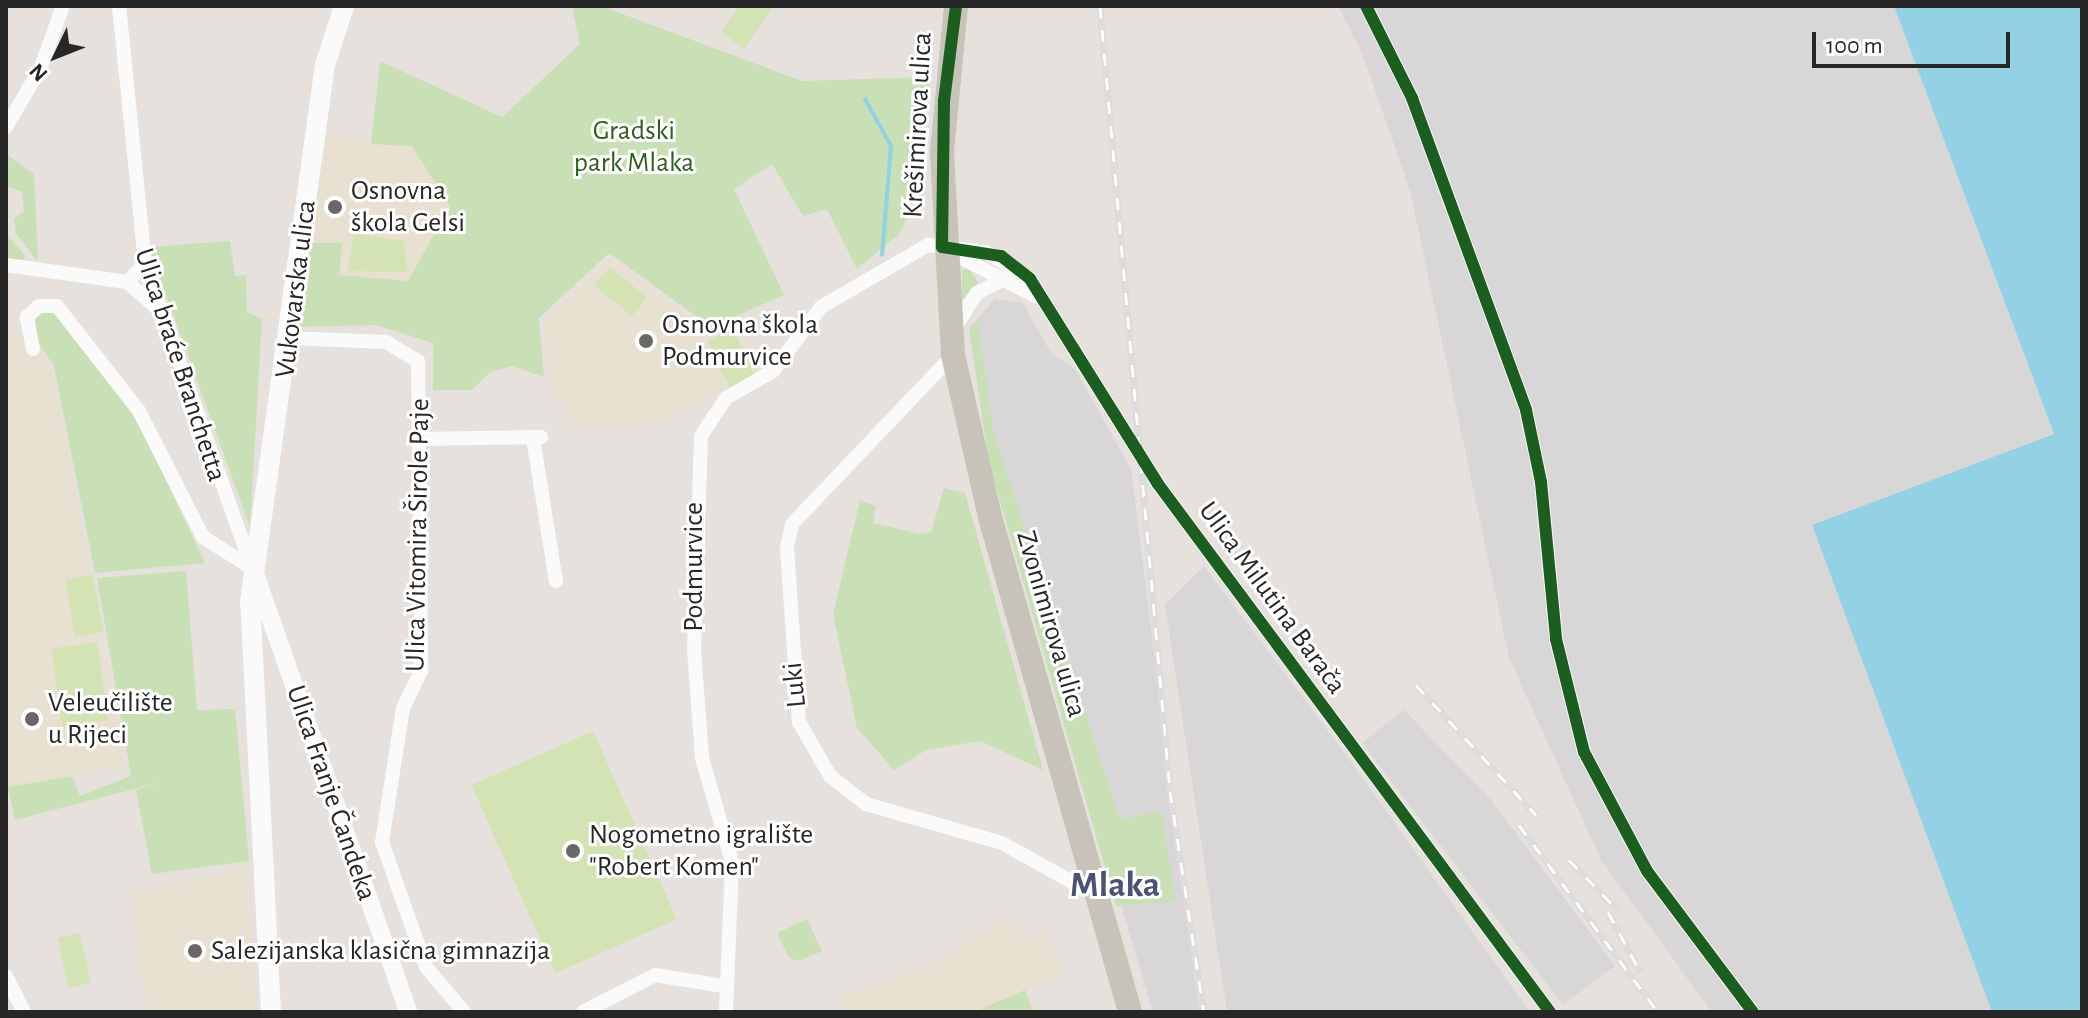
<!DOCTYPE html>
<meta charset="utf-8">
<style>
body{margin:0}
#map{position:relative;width:2088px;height:1018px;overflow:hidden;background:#e6e1dc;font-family:"Alegreya Sans",sans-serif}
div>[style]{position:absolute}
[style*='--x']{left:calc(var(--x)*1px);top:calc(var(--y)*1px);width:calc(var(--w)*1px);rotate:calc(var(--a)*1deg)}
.industrial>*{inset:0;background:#d9d6d8}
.education>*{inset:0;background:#e8e0d1}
.green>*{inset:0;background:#c9dfb6}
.pitch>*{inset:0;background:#d3e3b4;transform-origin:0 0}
.water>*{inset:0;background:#93d1e4}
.stream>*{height:4px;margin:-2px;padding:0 2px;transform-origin:2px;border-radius:2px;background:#93d1e4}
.minor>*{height:14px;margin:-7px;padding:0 7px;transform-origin:7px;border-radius:7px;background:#fbfafa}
.tertiary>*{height:18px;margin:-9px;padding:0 9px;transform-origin:9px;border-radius:9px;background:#fbfafa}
.secondary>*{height:20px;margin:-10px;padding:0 10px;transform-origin:10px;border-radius:10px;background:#fbfafa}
.primary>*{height:24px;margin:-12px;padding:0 12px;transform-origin:12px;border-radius:12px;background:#c7c3b9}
.rail>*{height:7px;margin-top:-3.5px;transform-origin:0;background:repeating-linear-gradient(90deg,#fff 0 12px,#dcdcdd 0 24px);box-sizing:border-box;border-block:2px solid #dcdcdd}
.cycleway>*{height:12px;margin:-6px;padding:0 6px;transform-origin:6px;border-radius:6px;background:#1b5e20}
.dots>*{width:22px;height:22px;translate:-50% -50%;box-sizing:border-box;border:4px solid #fff;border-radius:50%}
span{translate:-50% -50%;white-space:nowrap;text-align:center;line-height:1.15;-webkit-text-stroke:6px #fff;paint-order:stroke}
.street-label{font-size:28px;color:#272727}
.park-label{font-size:28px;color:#2b5f1c}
.poi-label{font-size:28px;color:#272727}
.left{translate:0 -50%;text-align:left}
.district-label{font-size:36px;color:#4a5375;font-weight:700}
.frame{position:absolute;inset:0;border:8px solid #272727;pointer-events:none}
.north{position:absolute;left:16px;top:16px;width:80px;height:80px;-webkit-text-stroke:6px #fff;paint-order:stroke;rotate:227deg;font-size:22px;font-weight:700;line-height:32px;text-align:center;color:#272727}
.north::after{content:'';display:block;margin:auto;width:28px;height:36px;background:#272727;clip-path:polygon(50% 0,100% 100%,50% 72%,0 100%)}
.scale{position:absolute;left:1812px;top:32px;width:198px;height:36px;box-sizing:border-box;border:4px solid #272727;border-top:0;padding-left:10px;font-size:24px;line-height:28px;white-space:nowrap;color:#272727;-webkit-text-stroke:6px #fff;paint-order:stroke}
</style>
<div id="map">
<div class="industrial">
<i style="clip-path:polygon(1338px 6px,1894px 6px,2054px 434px,1812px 526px,1992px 1012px,1712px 1012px,1601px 860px,1509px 658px,1410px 190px,1362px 53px)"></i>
<i style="clip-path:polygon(995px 299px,1023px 303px,1051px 353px,1075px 369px,1131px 469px,1199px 1012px,1153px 1012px,989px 462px,969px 328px)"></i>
<i style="clip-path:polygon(1204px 566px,1349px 759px,1530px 1012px,1227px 1012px,1165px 605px)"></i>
<i style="clip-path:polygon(1404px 710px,1492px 801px,1615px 966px,1563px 1005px,1362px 743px)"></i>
</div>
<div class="education">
<i style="clip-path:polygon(327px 136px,411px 146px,450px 205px,408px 282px,339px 275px,307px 243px)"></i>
<i style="clip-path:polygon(611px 257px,696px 322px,711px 328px,735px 317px,756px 354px,758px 376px,654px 424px,579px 429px,548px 388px,543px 321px)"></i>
<i style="clip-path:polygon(6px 330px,36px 342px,54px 372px,125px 766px,8px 787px)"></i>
<i style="clip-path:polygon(246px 868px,257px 1012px,147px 1012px,130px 894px)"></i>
<i style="clip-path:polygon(1007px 915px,1026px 941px,1045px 928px,1063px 974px,979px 1012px,848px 1012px,841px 997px,943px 959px)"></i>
</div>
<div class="green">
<i style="clip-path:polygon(572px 6px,601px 6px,802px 81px,929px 77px,913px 203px,900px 233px,857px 269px,827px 209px,803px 216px,772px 164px,734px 189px,784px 295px,711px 327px,609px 253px,539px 318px,544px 377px,512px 366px,490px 372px,472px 390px,433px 390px,433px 343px,376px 325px,296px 327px,307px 243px,342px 243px,339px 275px,408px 281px,450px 206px,412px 146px,371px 144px,380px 61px,502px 117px,580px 44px)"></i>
<i style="clip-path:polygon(6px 154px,34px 174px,38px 262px,16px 233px,14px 219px,24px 212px,22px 192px,6px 186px)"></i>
<i style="clip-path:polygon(6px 233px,25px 256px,23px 260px,6px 258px)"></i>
<i style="clip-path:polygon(230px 241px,235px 276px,246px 275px,247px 313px,262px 318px,250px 527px,149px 247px)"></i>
<i style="clip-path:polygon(968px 267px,978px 283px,962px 300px,962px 271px)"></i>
<i style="clip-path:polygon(45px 312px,56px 314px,134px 413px,205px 563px,95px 573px,54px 366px,34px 337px,36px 316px)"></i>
<i style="clip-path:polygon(978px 322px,994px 434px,1120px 819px,1161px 811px,1176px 901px,1116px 906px,989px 462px,969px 328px)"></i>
<i style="clip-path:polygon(944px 488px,965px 493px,1043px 770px,980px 741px,926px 750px,894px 770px,857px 728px,833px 614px,860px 500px,876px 506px,873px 523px,920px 534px,931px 532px)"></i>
<i style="clip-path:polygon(186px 571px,197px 710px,235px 709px,249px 861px,152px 874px,136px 790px,161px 782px,15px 820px,8px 787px,72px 776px,80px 796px,131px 776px,97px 578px)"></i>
<i style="clip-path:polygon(807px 919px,822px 951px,799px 961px,789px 958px,777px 933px)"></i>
<i style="clip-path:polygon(1025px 990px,1033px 1012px,979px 1012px,985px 1007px)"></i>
</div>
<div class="pitch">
<i style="clip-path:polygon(739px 6px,774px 6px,744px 49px,721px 32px)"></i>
<i style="clip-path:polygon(354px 234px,404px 241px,407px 272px,348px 271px)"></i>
<i style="left:610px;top:267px;width:48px;height:24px;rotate:40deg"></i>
<i style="left:733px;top:329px;width:53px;height:28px;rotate:65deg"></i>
<i style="left:93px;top:575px;width:58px;height:28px;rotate:80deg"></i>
<i style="left:97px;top:642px;width:79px;height:46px;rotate:82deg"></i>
<i style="left:593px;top:731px;width:206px;height:133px;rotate:66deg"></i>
<i style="left:80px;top:933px;width:51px;height:23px;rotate:78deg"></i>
</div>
<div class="water">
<i style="clip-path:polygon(1894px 6px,2082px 6px,2082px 1012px,1992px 1012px,1812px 525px,2054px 434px)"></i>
</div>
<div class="stream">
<i style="--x:865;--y:99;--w:54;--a:61"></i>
<i style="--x:891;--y:146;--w:109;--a:94.7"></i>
</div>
<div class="minor">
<i style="--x:119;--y:6;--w:259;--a:84.2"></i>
<i style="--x:145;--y:264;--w:328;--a:70.6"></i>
<i style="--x:1366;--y:6;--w:103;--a:63.4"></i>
<i style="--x:1412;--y:98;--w:332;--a:69.9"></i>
<i style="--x:1526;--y:410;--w:74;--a:78.2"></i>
<i style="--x:1541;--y:482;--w:158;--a:84.5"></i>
<i style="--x:1556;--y:639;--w:116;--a:76.1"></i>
<i style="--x:1584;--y:752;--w:135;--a:62.1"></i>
<i style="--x:1647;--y:871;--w:176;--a:53.1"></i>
<i style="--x:6;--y:127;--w:69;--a:-59.7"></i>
<i style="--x:41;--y:67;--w:65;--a:-70.2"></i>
<i style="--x:946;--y:250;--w:102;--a:27.3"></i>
<i style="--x:6;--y:265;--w:122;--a:8"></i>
<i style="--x:127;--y:282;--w:25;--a:-45"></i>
<i style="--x:127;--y:282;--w:38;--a:41"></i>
<i style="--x:956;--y:326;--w:39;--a:-58"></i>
<i style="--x:977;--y:293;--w:36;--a:-27"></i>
<i style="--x:288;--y:338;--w:98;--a:2.3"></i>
<i style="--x:386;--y:342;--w:37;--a:31"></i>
<i style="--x:418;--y:361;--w:310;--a:89.4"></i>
<i style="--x:421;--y:671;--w:41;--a:115.9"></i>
<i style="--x:403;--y:708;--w:136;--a:98.9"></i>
<i style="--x:382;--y:842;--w:133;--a:70.6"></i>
<i style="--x:426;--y:967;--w:59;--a:49.8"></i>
<i style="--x:33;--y:349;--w:33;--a:-101"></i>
<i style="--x:27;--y:317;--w:16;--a:-43"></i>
<i style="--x:39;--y:306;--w:18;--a:0"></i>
<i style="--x:57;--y:306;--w:133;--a:52"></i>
<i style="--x:139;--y:411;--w:141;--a:63.1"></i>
<i style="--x:203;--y:537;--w:52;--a:32.5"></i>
<i style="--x:953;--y:355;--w:233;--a:133.6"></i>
<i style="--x:792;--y:524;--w:25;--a:102"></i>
<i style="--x:787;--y:548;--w:174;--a:86.1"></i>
<i style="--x:799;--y:722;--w:62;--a:60.1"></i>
<i style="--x:830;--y:776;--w:46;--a:37.9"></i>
<i style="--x:866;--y:804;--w:141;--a:16"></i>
<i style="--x:1002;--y:843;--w:109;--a:29.2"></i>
<i style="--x:533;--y:438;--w:145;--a:80.9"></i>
<i style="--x:420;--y:439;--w:121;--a:-0.9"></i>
<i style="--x:6;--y:976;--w:40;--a:63.4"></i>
<i style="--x:583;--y:1012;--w:81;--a:-27.2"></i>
<i style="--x:655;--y:975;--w:69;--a:9.2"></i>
<i style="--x:726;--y:1012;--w:150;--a:-87.7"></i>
<i style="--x:732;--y:862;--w:108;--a:-106.1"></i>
<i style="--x:702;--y:758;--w:109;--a:-94.2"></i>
<i style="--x:694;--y:649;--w:213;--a:-88.1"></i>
<i style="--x:701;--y:436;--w:45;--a:-56.7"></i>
<i style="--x:726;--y:398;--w:54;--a:-29.9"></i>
<i style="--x:773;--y:371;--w:80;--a:-53.1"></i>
<i style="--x:821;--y:307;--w:124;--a:-30.1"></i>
<i style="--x:928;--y:245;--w:58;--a:6.9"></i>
<i style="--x:986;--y:252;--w:52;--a:31.5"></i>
<i style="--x:1030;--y:279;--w:242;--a:58"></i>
<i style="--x:1158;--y:484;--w:658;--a:53.41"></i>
</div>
<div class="tertiary">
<i style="--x:255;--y:574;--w:464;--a:70.7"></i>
</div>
<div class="secondary">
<i style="--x:271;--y:1012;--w:411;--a:-92.9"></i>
<i style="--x:250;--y:602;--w:542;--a:-82.05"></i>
<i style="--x:325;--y:65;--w:62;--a:-72.1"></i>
</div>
<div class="primary">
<i style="--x:956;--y:6;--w:147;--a:95.5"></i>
<i style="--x:942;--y:152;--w:203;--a:86.9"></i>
<i style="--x:953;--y:355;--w:166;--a:77.1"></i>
<i style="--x:990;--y:517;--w:514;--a:74.21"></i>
</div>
<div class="rail">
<i style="--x:1100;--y:6;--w:788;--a:84.9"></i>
<i style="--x:1170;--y:791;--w:224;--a:81.3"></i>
<i style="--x:1416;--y:685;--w:177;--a:47.3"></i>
<i style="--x:1519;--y:825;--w:233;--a:53.4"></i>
<i style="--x:1569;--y:860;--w:71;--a:45.6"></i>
<i style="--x:1608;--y:912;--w:69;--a:61.6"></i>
</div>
<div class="cycleway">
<i style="--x:956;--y:6;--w:96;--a:97.2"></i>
<i style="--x:944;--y:101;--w:146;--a:90.8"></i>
<i style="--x:942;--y:247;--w:60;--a:8.7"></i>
<i style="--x:1001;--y:256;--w:37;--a:38"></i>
<i style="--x:1030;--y:279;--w:242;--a:58"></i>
<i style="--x:1158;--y:484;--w:658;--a:53.41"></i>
<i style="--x:1366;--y:6;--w:103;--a:63.4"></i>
<i style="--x:1412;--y:98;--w:332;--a:69.9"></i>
<i style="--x:1526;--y:410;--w:74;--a:78.2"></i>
<i style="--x:1541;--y:482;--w:158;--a:84.5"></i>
<i style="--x:1556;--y:639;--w:116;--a:76.1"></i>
<i style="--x:1584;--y:752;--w:135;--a:62.1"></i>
<i style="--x:1647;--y:871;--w:176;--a:53.1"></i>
</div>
<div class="dots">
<i style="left:335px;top:207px;background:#6a6866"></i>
<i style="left:646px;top:341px;background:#6a6866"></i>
<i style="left:32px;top:719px;background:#6a6866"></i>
<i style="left:573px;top:851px;background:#6a6866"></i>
<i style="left:195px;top:951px;background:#6a6866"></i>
</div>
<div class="street-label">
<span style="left:918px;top:125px;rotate:-87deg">Krešimirova ulica</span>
<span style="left:296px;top:289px;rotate:-83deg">Vukovarska ulica</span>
<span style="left:180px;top:365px;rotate:72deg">Ulica braće Branchetta</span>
<span style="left:418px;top:535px;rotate:-89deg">Ulica Vitomira Širole Paje</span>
<span style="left:694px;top:567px;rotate:-90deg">Podmurvice</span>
<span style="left:1272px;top:598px;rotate:54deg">Ulica Milutina Barača</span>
<span style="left:1051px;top:624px;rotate:74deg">Zvonimirova ulica</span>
<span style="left:795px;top:685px;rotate:-96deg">Luki</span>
<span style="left:331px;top:793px;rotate:71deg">Ulica Franje Čandeka</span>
</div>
<div class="park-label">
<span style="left:634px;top:147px">Gradski<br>park Mlaka</span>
</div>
<div class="poi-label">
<span class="left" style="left:351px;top:207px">Osnovna<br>škola Gelsi</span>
<span class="left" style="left:662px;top:341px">Osnovna škola<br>Podmurvice</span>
<span class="left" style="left:48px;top:719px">Veleučilište<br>u Rijeci</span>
<span class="left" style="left:589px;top:851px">Nogometno igralište<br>"Robert Komen"</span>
<span class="left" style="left:211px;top:951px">Salezijanska klasična gimnazija</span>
</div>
<div class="district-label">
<span style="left:1115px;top:886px">Mlaka</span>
</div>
<div class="frame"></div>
<div class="north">N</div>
<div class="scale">100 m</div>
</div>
